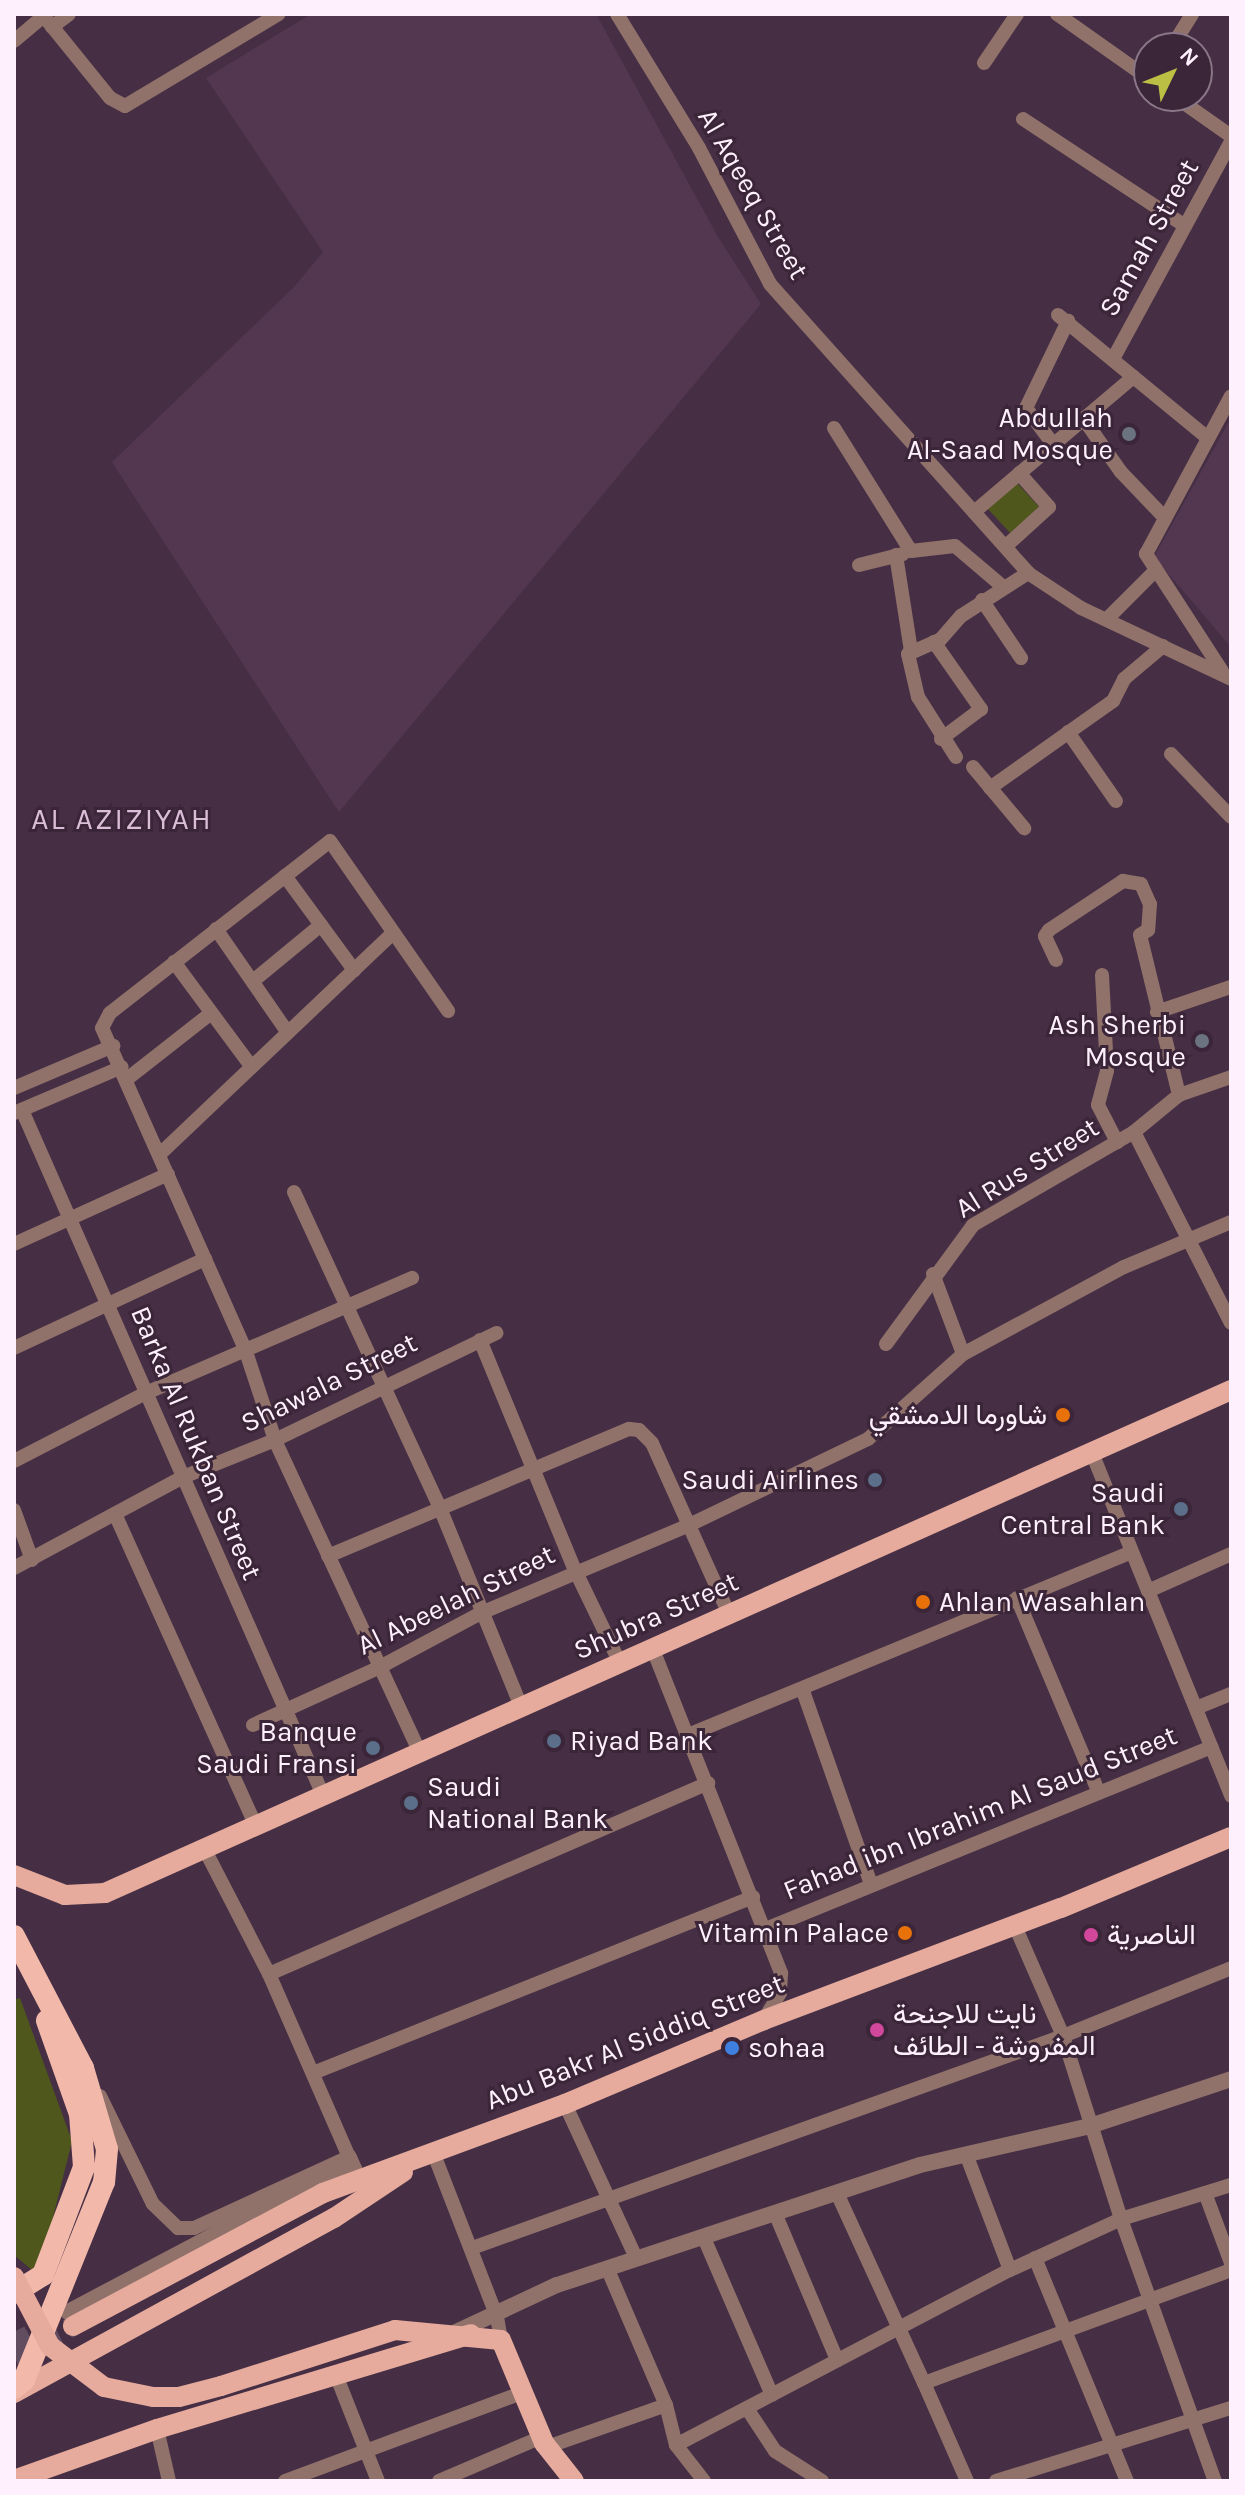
<!DOCTYPE html>
<meta charset="utf-8">
<style>
body{margin:0}
#map{position:relative;width:1245px;height:2495px;overflow:hidden;background:#462f44;font-family:Karla,Vazirmatn,sans-serif}
div>[style]{position:absolute}
[style*='--x']{left:calc(var(--x)*1px);top:calc(var(--y)*1px);width:calc(var(--w)*1px);rotate:calc(var(--a)*1deg)}
.built>*{inset:0;background:#533751}
.green>*{inset:0;background:#4f571c;transform-origin:0 0}
.tertiary-tunnel>*{height:16px;margin-top:-8px;transform-origin:0;background:repeating-linear-gradient(90deg,#624c60 0 16px,transparent 0 24px)}
.primary-tunnel>*{height:20px;margin-top:-10px;transform-origin:0;background:repeating-linear-gradient(90deg,#624c60 0 20px,transparent 0 30px)}
.minor>*{height:14px;margin:-7px;padding:0 7px;transform-origin:7px;border-radius:7px;background:#90726b}
.tertiary>*{height:16px;margin:-8px;padding:0 8px;transform-origin:8px;border-radius:8px;background:#90726b}
.primary>*{height:20px;margin:-10px;padding:0 10px;transform-origin:10px;border-radius:10px;background:#e6ab9d}
.trunk>*{height:22px;margin:-11px;padding:0 11px;transform-origin:11px;border-radius:11px;background:#f2b8aa}
.primary-bridge>*{height:20px;margin:-10px;padding:0 10px;transform-origin:10px;border-radius:10px;background:#e6ab9d}
.dots>*{width:22px;height:22px;translate:-50% -50%;box-sizing:border-box;border:4px solid #3b2539;border-radius:50%}
span{translate:-50% -50%;white-space:nowrap;text-align:center;line-height:1.15;-webkit-text-stroke:6px #3b2539;paint-order:stroke}
.street-label{font-size:28px;color:#fff0fd}
.poi-label{font-size:28px;color:#fff0fd}
.right{translate:-100% -50%;text-align:right}
.left{translate:0 -50%;text-align:left}
.neighbourhood-label{font-size:30px;color:#dabdd7;letter-spacing:2px}
.frame{position:absolute;inset:0;border:16px solid #fff0fd;pointer-events:none}
.north{position:absolute;left:1133px;top:32px;width:80px;height:80px;box-sizing:border-box;background:#3b2539;border:2px solid #897687;border-radius:50%;rotate:47deg;font-size:22px;font-weight:700;line-height:32px;text-align:center;color:#fff0fd}
.north::after{content:'';display:block;margin:auto;width:28px;height:36px;background:#bbc045;clip-path:polygon(50% 0,100% 100%,50% 72%,0 100%)}
</style>
<div id="map">
<div class="built">
<i style="clip-path:polygon(311px 14px,596px 14px,718px 237px,761px 304px,339px 812px,112px 462px,295px 286px,323px 252px,206px 78px)"></i>
<i style="clip-path:polygon(1231px 418px,1231px 647px,1154px 557px)"></i>
</div>
<div class="green">
<i style="left:1016px;top:482px;width:34px;height:39px;rotate:47deg"></i>
<i style="clip-path:polygon(20px 1998px,72px 2141px,43px 2258px,32px 2270px,14px 2255px,14px 2000px)"></i>
</div>
<div class="tertiary-tunnel">
<i style="--x:14;--y:2341;--w:40;--a:-28"></i>
</div>
<div class="primary-tunnel">
<i style="--x:14;--y:2357;--w:67;--a:-27.7"></i>
</div>
<div class="minor">
<i style="--x:42;--y:14;--w:108;--a:51"></i>
<i style="--x:110;--y:98;--w:17;--a:28"></i>
<i style="--x:125;--y:106;--w:179;--a:-30.9"></i>
<i style="--x:617;--y:14;--w:157;--a:58.5"></i>
<i style="--x:699;--y:148;--w:153;--a:62.4"></i>
<i style="--x:770;--y:284;--w:387;--a:48.2"></i>
<i style="--x:1028;--y:573;--w:64;--a:33.4"></i>
<i style="--x:1081;--y:608;--w:166;--a:25.3"></i>
<i style="--x:1057;--y:14;--w:113;--a:35.2"></i>
<i style="--x:52;--y:27;--w:21;--a:-37"></i>
<i style="--x:14;--y:41;--w:39;--a:-40"></i>
<i style="--x:1171;--y:48;--w:40;--a:-58"></i>
<i style="--x:984;--y:63;--w:59;--a:-56"></i>
<i style="--x:1174;--y:96;--w:70;--a:35.1"></i>
<i style="--x:1023;--y:119;--w:194;--a:33.4"></i>
<i style="--x:1058;--y:315;--w:194;--a:39.4"></i>
<i style="--x:1113;--y:359;--w:247;--a:-61.5"></i>
<i style="--x:1083;--y:418;--w:66;--a:54.9"></i>
<i style="--x:1121;--y:472;--w:64;--a:46.3"></i>
<i style="--x:834;--y:428;--w:145;--a:58"></i>
<i style="--x:911;--y:551;--w:44;--a:-6.5"></i>
<i style="--x:955;--y:546;--w:62;--a:40.4"></i>
<i style="--x:1053;--y:444;--w:45;--a:-126.9"></i>
<i style="--x:1026;--y:408;--w:97;--a:-64.2"></i>
<i style="--x:974;--y:512;--w:209;--a:-40.3"></i>
<i style="--x:1006;--y:546;--w:58;--a:-42.2"></i>
<i style="--x:1049;--y:507;--w:45;--a:-131.4"></i>
<i style="--x:896;--y:555;--w:97;--a:81.1"></i>
<i style="--x:859;--y:565;--w:45;--a:-14"></i>
<i style="--x:982;--y:600;--w:70;--a:56.1"></i>
<i style="--x:1108;--y:618;--w:68;--a:-45"></i>
<i style="--x:934;--y:642;--w:82;--a:55"></i>
<i style="--x:981;--y:709;--w:50;--a:143.1"></i>
<i style="--x:1222;--y:671;--w:140;--a:-123"></i>
<i style="--x:1146;--y:554;--w:179;--a:-61.7"></i>
<i style="--x:1068;--y:732;--w:84;--a:55.2"></i>
<i style="--x:1171;--y:754;--w:87;--a:46.4"></i>
<i style="--x:956;--y:757;--w:71;--a:-122.3"></i>
<i style="--x:918;--y:697;--w:44;--a:-103.1"></i>
<i style="--x:908;--y:654;--w:35;--a:-24"></i>
<i style="--x:940;--y:640;--w:32;--a:-49"></i>
<i style="--x:961;--y:616;--w:80;--a:-32.7"></i>
<i style="--x:973;--y:767;--w:80;--a:50.1"></i>
<i style="--x:990;--y:788;--w:151;--a:-35.3"></i>
<i style="--x:1113;--y:701;--w:25;--a:-63"></i>
<i style="--x:1124;--y:679;--w:51;--a:-40.2"></i>
<i style="--x:285;--y:876;--w:117;--a:53.7"></i>
<i style="--x:216;--y:929;--w:126;--a:55.3"></i>
<i style="--x:1056;--y:960;--w:26;--a:-115"></i>
<i style="--x:1045;--y:936;--w:7;--a:-56"></i>
<i style="--x:1049;--y:930;--w:89;--a:-33.5"></i>
<i style="--x:1123;--y:881;--w:18;--a:9"></i>
<i style="--x:1141;--y:884;--w:22;--a:66"></i>
<i style="--x:1150;--y:904;--w:26;--a:94"></i>
<i style="--x:1148;--y:930;--w:9;--a:148"></i>
<i style="--x:1140;--y:935;--w:165;--a:76.3"></i>
<i style="--x:174;--y:962;--w:129;--a:53.5"></i>
<i style="--x:1102;--y:975;--w:96;--a:87"></i>
<i style="--x:1107;--y:1071;--w:35;--a:105"></i>
<i style="--x:1098;--y:1105;--w:42;--a:62.8"></i>
<i style="--x:253;--y:981;--w:88;--a:-39.5"></i>
<i style="--x:1157;--y:1012;--w:78;--a:-18.7"></i>
<i style="--x:127;--y:1079;--w:105;--a:-38.1"></i>
<i style="--x:14;--y:1088;--w:108;--a:-23"></i>
<i style="--x:22;--y:1110;--w:748;--a:66.28"></i>
<i style="--x:14;--y:1113;--w:117;--a:-23.1"></i>
<i style="--x:1134;--y:1132;--w:214;--a:63.1"></i>
<i style="--x:160;--y:1154;--w:318;--a:-43.5"></i>
<i style="--x:294;--y:1192;--w:348;--a:65.2"></i>
<i style="--x:440;--y:1508;--w:217;--a:67.8"></i>
<i style="--x:14;--y:1244;--w:169;--a:-24.4"></i>
<i style="--x:933;--y:1274;--w:85;--a:69.4"></i>
<i style="--x:480;--y:1340;--w:249;--a:67.6"></i>
<i style="--x:575;--y:1570;--w:103;--a:64.2"></i>
<i style="--x:886;--y:1344;--w:147;--a:-53.8"></i>
<i style="--x:973;--y:1225;--w:186;--a:-30"></i>
<i style="--x:1134;--y:1132;--w:58;--a:-39.4"></i>
<i style="--x:1179;--y:1095;--w:55;--a:-19.1"></i>
<i style="--x:14;--y:1348;--w:211;--a:-25"></i>
<i style="--x:1092;--y:1453;--w:370;--a:67.9"></i>
<i style="--x:14;--y:1461;--w:148;--a:-27.3"></i>
<i style="--x:146;--y:1393;--w:290;--a:-23.4"></i>
<i style="--x:14;--y:1510;--w:53;--a:70.2"></i>
<i style="--x:115;--y:1514;--w:342;--a:65.7"></i>
<i style="--x:328;--y:1556;--w:327;--a:-22.9"></i>
<i style="--x:629;--y:1429;--w:10;--a:6"></i>
<i style="--x:639;--y:1430;--w:18;--a:45"></i>
<i style="--x:652;--y:1443;--w:188;--a:65.8"></i>
<i style="--x:14;--y:1568;--w:192;--a:-28.3"></i>
<i style="--x:183;--y:1477;--w:99;--a:-21.9"></i>
<i style="--x:275;--y:1440;--w:246;--a:-25.8"></i>
<i style="--x:1148;--y:1591;--w:91;--a:-24"></i>
<i style="--x:1017;--y:1598;--w:209;--a:67.2"></i>
<i style="--x:652;--y:1647;--w:351;--a:68.4"></i>
<i style="--x:781;--y:1973;--w:20;--a:93"></i>
<i style="--x:780;--y:1993;--w:31;--a:121"></i>
<i style="--x:803;--y:1691;--w:205;--a:70.6"></i>
<i style="--x:1196;--y:1708;--w:38;--a:-22"></i>
<i style="--x:253;--y:1725;--w:137;--a:-24.5"></i>
<i style="--x:378;--y:1668;--w:117;--a:-28.1"></i>
<i style="--x:481;--y:1613;--w:221;--a:-22.9"></i>
<i style="--x:685;--y:1527;--w:203;--a:-25.7"></i>
<i style="--x:868;--y:1439;--w:127;--a:-41.8"></i>
<i style="--x:963;--y:1354;--w:183;--a:-28.4"></i>
<i style="--x:1124;--y:1267;--w:116;--a:-22.8"></i>
<i style="--x:688;--y:1735;--w:480;--a:-22.4"></i>
<i style="--x:421;--y:1755;--w:347;--a:-114.9"></i>
<i style="--x:275;--y:1440;--w:96;--a:-108.2"></i>
<i style="--x:245;--y:1349;--w:351;--a:-114"></i>
<i style="--x:102;--y:1028;--w:17;--a:-62"></i>
<i style="--x:110;--y:1013;--w:279;--a:-38"></i>
<i style="--x:330;--y:841;--w:207;--a:55.2"></i>
<i style="--x:1015;--y:1926;--w:120;--a:66.4"></i>
<i style="--x:1063;--y:2036;--w:192;--a:72.4"></i>
<i style="--x:1121;--y:2219;--w:278;--a:70.3"></i>
<i style="--x:768;--y:1928;--w:479;--a:-22.2"></i>
<i style="--x:269;--y:1974;--w:479;--a:-23.5"></i>
<i style="--x:313;--y:2073;--w:474;--a:-21.8"></i>
<i style="--x:100;--y:2096;--w:120;--a:63.9"></i>
<i style="--x:153;--y:2204;--w:35;--a:44"></i>
<i style="--x:178;--y:2228;--w:16;--a:0"></i>
<i style="--x:194;--y:2228;--w:170;--a:-24.6"></i>
<i style="--x:349;--y:2157;--w:200;--a:-113.6"></i>
<i style="--x:269;--y:1974;--w:140;--a:-117.3"></i>
<i style="--x:565;--y:2104;--w:170;--a:65.2"></i>
<i style="--x:433;--y:2152;--w:177;--a:68.8"></i>
<i style="--x:497;--y:2317;--w:23;--a:80"></i>
<i style="--x:966;--y:2154;--w:124;--a:69.2"></i>
<i style="--x:837;--y:2193;--w:209;--a:65.4"></i>
<i style="--x:924;--y:2383;--w:327;--a:-20.2"></i>
<i style="--x:1205;--y:2193;--w:75;--a:69.6"></i>
<i style="--x:775;--y:2213;--w:160;--a:67.1"></i>
<i style="--x:704;--y:2238;--w:171;--a:66.6"></i>
<i style="--x:472;--y:2248;--w:628;--a:-19.73"></i>
<i style="--x:1063;--y:2036;--w:181;--a:-22"></i>
<i style="--x:1035;--y:2258;--w:241;--a:67.6"></i>
<i style="--x:608;--y:2270;--w:147;--a:66.8"></i>
<i style="--x:666;--y:2405;--w:41;--a:76"></i>
<i style="--x:676;--y:2445;--w:46;--a:52.1"></i>
<i style="--x:336;--y:2375;--w:114;--a:68.4"></i>
<i style="--x:924;--y:2383;--w:107;--a:66.3"></i>
<i style="--x:748;--y:2410;--w:49;--a:56.6"></i>
<i style="--x:775;--y:2451;--w:56;--a:32.6"></i>
<i style="--x:157;--y:2429;--w:53;--a:77"></i>
<i style="--x:676;--y:2445;--w:377;--a:-27.7"></i>
<i style="--x:1010;--y:2270;--w:122;--a:-24.7"></i>
<i style="--x:1121;--y:2219;--w:115;--a:-17.2"></i>
<i style="--x:547;--y:2447;--w:126;--a:-19.4"></i>
<i style="--x:285;--y:2481;--w:250;--a:-20.4"></i>
<i style="--x:439;--y:2481;--w:114;--a:-23.2"></i>
<i style="--x:996;--y:2481;--w:246;--a:-17.3"></i>
</div>
<div class="tertiary">
<i style="--x:68;--y:2312;--w:236;--a:-27.8"></i>
<i style="--x:277;--y:2202;--w:84;--a:-23.2"></i>
<i style="--x:354;--y:2169;--w:13;--a:-113"></i>
<i style="--x:456;--y:2332;--w:111;--a:-25"></i>
<i style="--x:557;--y:2285;--w:382;--a:-18.3"></i>
<i style="--x:920;--y:2165;--w:174;--a:-12.9"></i>
<i style="--x:1090;--y:2126;--w:149;--a:-18.4"></i>
</div>
<div class="primary">
<i style="--x:14;--y:1875;--w:55;--a:21.4"></i>
<i style="--x:65;--y:1895;--w:40;--a:-2.9"></i>
<i style="--x:105;--y:1893;--w:1233;--a:-24.07"></i>
<i style="--x:73;--y:2326;--w:283;--a:-28"></i>
<i style="--x:323;--y:2193;--w:258;--a:-20.2"></i>
<i style="--x:565;--y:2104;--w:216;--a:-22.9"></i>
<i style="--x:764;--y:2020;--w:317;--a:-20.7"></i>
<i style="--x:1061;--y:1908;--w:184;--a:-22.7"></i>
<i style="--x:221;--y:2386;--w:183;--a:-17.8"></i>
<i style="--x:395;--y:2330;--w:106;--a:5.4"></i>
<i style="--x:501;--y:2340;--w:112;--a:67.3"></i>
<i style="--x:544;--y:2443;--w:48;--a:51.7"></i>
<i style="--x:14;--y:2393;--w:365;--a:-28.7"></i>
<i style="--x:334;--y:2218;--w:83;--a:-33.7"></i>
<i style="--x:14;--y:2480;--w:152;--a:-19.6"></i>
<i style="--x:157;--y:2429;--w:328;--a:-16.8"></i>
</div>
<div class="trunk">
<i style="--x:14;--y:1936;--w:149;--a:62.4"></i>
<i style="--x:83;--y:2068;--w:84;--a:73.5"></i>
<i style="--x:107;--y:2149;--w:33;--a:95"></i>
<i style="--x:104;--y:2182;--w:214;--a:112"></i>
<i style="--x:24;--y:2380;--w:13;--a:141"></i>
<i style="--x:14;--y:2293;--w:34;--a:-32"></i>
<i style="--x:43;--y:2275;--w:116;--a:-69.2"></i>
<i style="--x:84;--y:2167;--w:53;--a:-94.3"></i>
<i style="--x:80;--y:2114;--w:99;--a:-109.5"></i>
</div>
<div class="primary-bridge">
<i style="--x:14;--y:2277;--w:78;--a:62.4"></i>
<i style="--x:50;--y:2346;--w:68;--a:37.2"></i>
<i style="--x:104;--y:2387;--w:50;--a:11.5"></i>
<i style="--x:153;--y:2397;--w:26;--a:0"></i>
<i style="--x:179;--y:2397;--w:43;--a:-14.7"></i>
</div>
<div class="dots">
<i style="left:1129px;top:434px;background:#6b7280"></i>
<i style="left:1202px;top:1041px;background:#6b7280"></i>
<i style="left:1063px;top:1415px;background:#e8710a"></i>
<i style="left:875px;top:1480px;background:#5c6f8a"></i>
<i style="left:1181px;top:1509px;background:#5c6f8a"></i>
<i style="left:923px;top:1602px;background:#e8710a"></i>
<i style="left:554px;top:1741px;background:#5c6f8a"></i>
<i style="left:373px;top:1748px;background:#5c6f8a"></i>
<i style="left:411px;top:1803px;background:#5c6f8a"></i>
<i style="left:905px;top:1933px;background:#e8710a"></i>
<i style="left:1091px;top:1935px;background:#d1479c"></i>
<i style="left:877px;top:2030px;background:#d1479c"></i>
<i style="left:732px;top:2048px;background:#3f7fe0"></i>
</div>
<div class="street-label">
<span style="left:753px;top:194px;rotate:60deg">Al Aqeeq Street</span>
<span style="left:1149px;top:238px;rotate:-61deg">Samah Street</span>
<span style="left:1027px;top:1168px;rotate:-32deg">Al Rus Street</span>
<span style="left:329px;top:1383px;rotate:-26deg">Shawala Street</span>
<span style="left:196px;top:1443px;rotate:67deg">Barka Al Rukban Street</span>
<span style="left:456px;top:1600px;rotate:-26deg">Al Abeelah Street</span>
<span style="left:656px;top:1616px;rotate:-24deg">Shubra Street</span>
<span style="left:980px;top:1813px;rotate:-22deg">Fahad ibn Ibrahim Al Saud Street</span>
<span style="left:635px;top:2042px;rotate:-22deg">Abu Bakr Al Siddiq Street</span>
</div>
<div class="poi-label">
<span class="right" style="left:1113px;top:434px">Abdullah<br>Al-Saad Mosque</span>
<span class="right" style="left:1186px;top:1041px">Ash Sherbi<br>Mosque</span>
<span class="right" style="left:1047px;top:1415px">شاورما الدمشقي</span>
<span class="right" style="left:859px;top:1480px">Saudi Airlines</span>
<span class="right" style="left:1165px;top:1509px">Saudi<br>Central Bank</span>
<span class="left" style="left:939px;top:1602px">Ahlan Wasahlan</span>
<span class="right" style="left:357px;top:1748px">Banque<br>Saudi Fransi</span>
<span class="left" style="left:570px;top:1741px">Riyad Bank</span>
<span class="left" style="left:427px;top:1803px">Saudi<br>National Bank</span>
<span class="right" style="left:889px;top:1933px">Vitamin Palace</span>
<span class="left" style="left:1107px;top:1935px">الناصرية</span>
<span class="left" style="left:893px;top:2030px">نايت للاجنحة<br>المفروشة - الطائف</span>
<span class="left" style="left:748px;top:2048px">sohaa</span>
</div>
<div class="neighbourhood-label">
<span style="left:122px;top:819px">AL AZIZIYAH</span>
</div>
<div class="frame"></div>
<div class="north">N</div>
</div>
